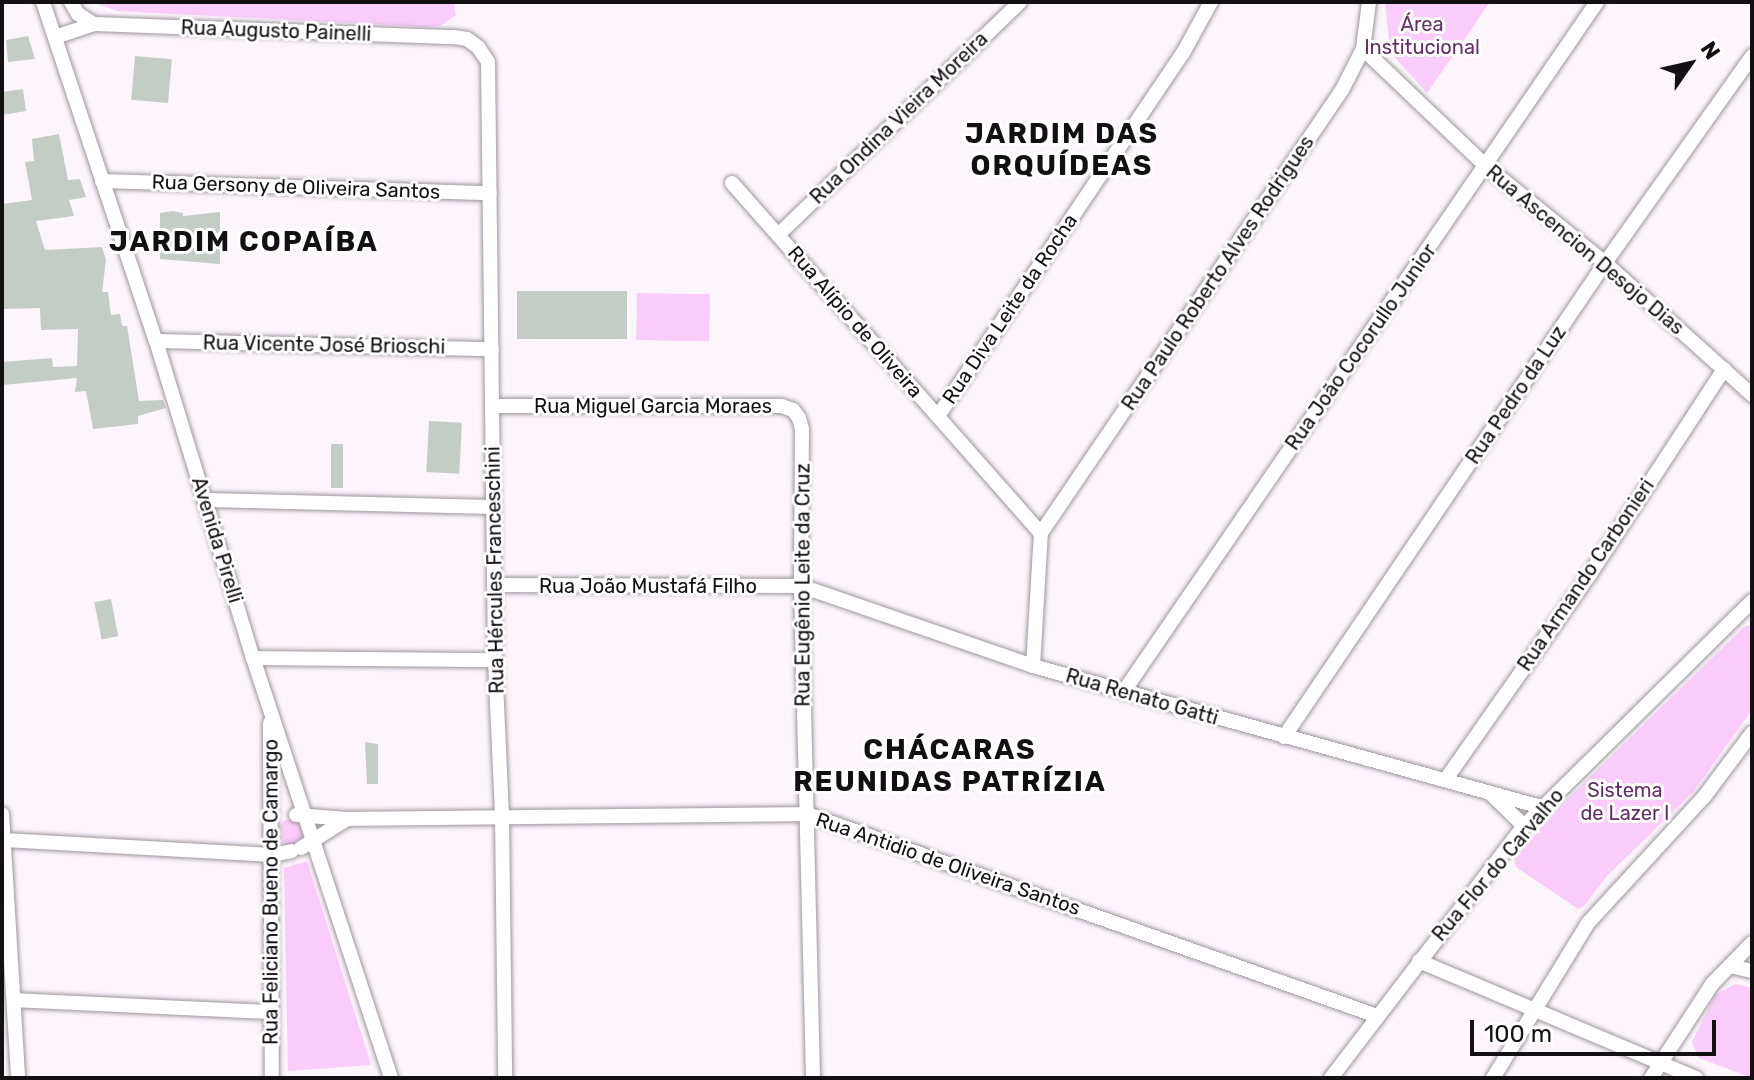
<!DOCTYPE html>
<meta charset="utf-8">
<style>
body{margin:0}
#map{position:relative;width:1754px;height:1080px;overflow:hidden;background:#fcf5fc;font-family:Rubik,sans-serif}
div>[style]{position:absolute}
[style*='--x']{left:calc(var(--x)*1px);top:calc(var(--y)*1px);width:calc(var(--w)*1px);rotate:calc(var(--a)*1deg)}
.green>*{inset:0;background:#faccf9;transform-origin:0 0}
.round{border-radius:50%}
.building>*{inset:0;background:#c4ccc6;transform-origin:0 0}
.roads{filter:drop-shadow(0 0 2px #9d969d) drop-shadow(0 0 2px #9d969d)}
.minor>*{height:14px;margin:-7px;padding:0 7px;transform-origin:7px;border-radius:7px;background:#fff}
span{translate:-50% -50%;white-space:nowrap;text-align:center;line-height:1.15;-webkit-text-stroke:6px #fff;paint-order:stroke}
.park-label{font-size:20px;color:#642d66}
.street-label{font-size:20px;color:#121012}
.district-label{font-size:28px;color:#121012;font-weight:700;letter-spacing:2px}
.frame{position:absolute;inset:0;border:4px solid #121012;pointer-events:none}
.north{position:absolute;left:1650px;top:24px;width:80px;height:80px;-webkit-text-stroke:6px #fff;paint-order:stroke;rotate:56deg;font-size:22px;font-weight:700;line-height:32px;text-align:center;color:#121012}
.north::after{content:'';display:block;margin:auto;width:28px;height:36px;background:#121012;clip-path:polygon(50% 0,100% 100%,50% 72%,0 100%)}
.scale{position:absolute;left:1470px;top:1020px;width:246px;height:36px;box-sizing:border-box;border:4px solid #121012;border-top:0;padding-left:10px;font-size:24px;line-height:28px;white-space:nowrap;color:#121012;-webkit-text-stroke:6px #fff;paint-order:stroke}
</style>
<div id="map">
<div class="green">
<i style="clip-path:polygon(93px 2px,453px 2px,456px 15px,440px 26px,426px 27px,117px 11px)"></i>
<i style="clip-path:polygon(1385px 2px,1490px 2px,1427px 93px,1390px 52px)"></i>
<i style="left:637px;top:293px;width:73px;height:47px;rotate:1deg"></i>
<i style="clip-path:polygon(1752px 625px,1752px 710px,1693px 792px,1607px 876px,1584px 906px,1578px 909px,1516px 867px,1514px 859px,1557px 809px,1744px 627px)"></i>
<i class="round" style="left:278px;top:819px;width:26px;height:26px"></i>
<i style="clip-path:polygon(307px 861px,371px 1065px,288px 1071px,284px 868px)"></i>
<i style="clip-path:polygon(1735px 984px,1752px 988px,1752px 1078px,1699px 1058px,1692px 1042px,1715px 995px)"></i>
</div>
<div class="building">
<i style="clip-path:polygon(28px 36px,35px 59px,8px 62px,6px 40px)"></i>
<i style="left:135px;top:56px;width:37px;height:44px;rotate:5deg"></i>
<i style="clip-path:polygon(23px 89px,26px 111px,2px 115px,2px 92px)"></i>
<i style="clip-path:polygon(59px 134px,68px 180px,80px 179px,86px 197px,69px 200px,74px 216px,36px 221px,45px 250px,102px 247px,106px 260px,102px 292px,108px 292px,111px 315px,120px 314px,122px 326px,127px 326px,139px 401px,163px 400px,166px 408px,138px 416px,138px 424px,93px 429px,86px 391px,75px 392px,77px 378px,2px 385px,2px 362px,52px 358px,53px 367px,77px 366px,78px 329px,41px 330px,40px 308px,2px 309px,2px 204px,32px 200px,25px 162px,34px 161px,32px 139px)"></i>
<i style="clip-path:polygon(173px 211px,183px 213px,183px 216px,220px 212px,220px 264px,160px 259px,160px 213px)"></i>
<i style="left:517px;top:291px;width:110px;height:48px"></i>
<i style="left:429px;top:421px;width:33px;height:51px;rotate:3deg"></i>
<i style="left:331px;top:444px;width:12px;height:44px"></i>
<i style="left:111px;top:599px;width:38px;height:17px;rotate:79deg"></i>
<i style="clip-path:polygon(365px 742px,378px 744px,378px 784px,367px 784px)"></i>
</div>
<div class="roads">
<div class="minor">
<i style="--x:43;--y:2;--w:357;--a:71.6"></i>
<i style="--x:156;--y:341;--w:332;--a:73"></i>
<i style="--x:253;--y:658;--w:442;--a:71.8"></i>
<i style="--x:71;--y:2;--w:14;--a:60"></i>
<i style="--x:78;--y:14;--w:19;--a:32"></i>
<i style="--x:55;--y:37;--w:41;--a:-18.4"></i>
<i style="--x:94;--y:24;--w:360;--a:2.1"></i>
<i style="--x:454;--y:37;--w:13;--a:9"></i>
<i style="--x:467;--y:39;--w:14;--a:36"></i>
<i style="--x:478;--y:47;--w:18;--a:56"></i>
<i style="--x:488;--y:62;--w:598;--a:89.33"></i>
<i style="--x:495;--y:660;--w:157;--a:87.4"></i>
<i style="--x:502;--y:817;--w:261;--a:89.3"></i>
<i style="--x:1363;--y:49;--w:170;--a:43.6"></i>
<i style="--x:1486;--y:166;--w:154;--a:39.2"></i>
<i style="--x:1605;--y:263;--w:198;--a:41.9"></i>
<i style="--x:102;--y:181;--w:388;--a:1.8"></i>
<i style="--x:732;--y:183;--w:467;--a:48.6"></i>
<i style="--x:778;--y:235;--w:336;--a:-43.9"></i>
<i style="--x:156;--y:341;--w:336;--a:1.4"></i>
<i style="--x:492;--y:406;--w:290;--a:0"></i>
<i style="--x:782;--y:406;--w:12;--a:20"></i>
<i style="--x:793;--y:410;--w:10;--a:53"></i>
<i style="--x:799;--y:418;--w:11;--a:75"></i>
<i style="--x:802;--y:429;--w:157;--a:90.4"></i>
<i style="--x:801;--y:586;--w:492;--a:88.6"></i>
<i style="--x:938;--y:416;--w:438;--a:-56"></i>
<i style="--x:1183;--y:53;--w:58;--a:-61.2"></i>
<i style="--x:205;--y:500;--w:289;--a:1.4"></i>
<i style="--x:1041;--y:533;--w:536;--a:-55.81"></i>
<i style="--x:1342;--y:90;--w:46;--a:-62.9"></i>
<i style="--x:1363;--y:49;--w:47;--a:-82.7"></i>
<i style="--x:495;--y:585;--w:306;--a:0.2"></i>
<i style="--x:801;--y:586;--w:245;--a:19"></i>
<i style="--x:1033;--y:666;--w:527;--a:15.51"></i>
<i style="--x:253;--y:658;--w:242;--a:0.5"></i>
<i style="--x:1033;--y:666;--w:133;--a:-86.6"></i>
<i style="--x:1124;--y:691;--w:836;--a:-55.53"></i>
<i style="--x:270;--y:723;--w:355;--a:89.7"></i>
<i style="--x:1284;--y:737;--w:572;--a:-55.89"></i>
<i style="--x:1605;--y:263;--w:254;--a:-54.6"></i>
<i style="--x:1446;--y:779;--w:251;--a:-54.9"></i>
<i style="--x:1590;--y:574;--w:245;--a:-56.8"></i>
<i style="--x:1491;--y:794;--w:46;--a:44.1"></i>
<i style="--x:2;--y:814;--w:264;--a:86.5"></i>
<i style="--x:296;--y:815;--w:51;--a:4.5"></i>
<i style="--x:347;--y:819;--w:460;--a:-0.6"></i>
<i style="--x:807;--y:814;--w:605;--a:19.51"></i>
<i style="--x:4;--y:840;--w:269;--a:3.2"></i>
<i style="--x:273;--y:855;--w:19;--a:-12"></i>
<i style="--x:301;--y:848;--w:54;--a:-32.2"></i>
<i style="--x:1419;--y:961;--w:301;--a:22.9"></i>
<i style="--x:1730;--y:966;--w:23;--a:13"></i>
<i style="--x:14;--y:1000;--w:258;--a:2.7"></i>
<i style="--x:1331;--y:1078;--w:317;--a:-52.6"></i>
<i style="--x:1524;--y:826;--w:320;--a:-44.6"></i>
<i style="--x:1493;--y:1078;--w:182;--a:-58.5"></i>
<i style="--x:1588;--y:923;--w:171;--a:-47.4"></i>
<i style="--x:1704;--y:797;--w:80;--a:-53.1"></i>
<i style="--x:1651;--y:1078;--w:112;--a:-57"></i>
<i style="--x:1712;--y:984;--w:57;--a:-45.7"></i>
</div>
</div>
<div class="park-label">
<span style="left:1422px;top:36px">Área<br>Institucional</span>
<span style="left:1625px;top:802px">Sistema<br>de Lazer I</span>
</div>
<div class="street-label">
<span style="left:276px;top:31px;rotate:2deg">Rua Augusto Painelli</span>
<span style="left:899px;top:118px;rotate:-44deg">Rua Ondina Vieira Moreira</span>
<span style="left:296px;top:187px;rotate:2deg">Rua Gersony de Oliveira Santos</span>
<span style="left:1585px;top:250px;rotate:40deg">Rua Ascencion Desojo Dias</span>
<span style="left:1218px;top:273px;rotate:-56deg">Rua Paulo Roberto Alves Rodrigues</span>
<span style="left:1010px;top:309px;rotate:-56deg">Rua Diva Leite da Rocha</span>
<span style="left:855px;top:322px;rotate:49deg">Rua Alípio de Oliveira</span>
<span style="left:324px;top:345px;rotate:1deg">Rua Vicente José Brioschi</span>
<span style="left:1361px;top:347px;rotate:-55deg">Rua João Cocorullo Junior</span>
<span style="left:1516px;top:395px;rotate:-56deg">Rua Pedro da Luz</span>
<span style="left:653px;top:406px">Rua Miguel Garcia Moraes</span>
<span style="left:217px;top:540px;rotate:73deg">Avenida Pirelli</span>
<span style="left:495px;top:570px;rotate:-91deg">Rua Hércules Franceschini</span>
<span style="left:1586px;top:575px;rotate:-56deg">Rua Armando Carbonieri</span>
<span style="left:803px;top:585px;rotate:-90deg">Rua Eugênio Leite da Cruz</span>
<span style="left:648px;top:586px">Rua João Mustafá Filho</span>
<span style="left:1142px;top:697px;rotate:16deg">Rua Renato Gatti</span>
<span style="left:948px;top:864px;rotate:19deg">Rua Antidio de Oliveira Santos</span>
<span style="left:1498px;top:865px;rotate:-50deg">Rua Flor do Carvalho</span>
<span style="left:271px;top:892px;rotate:-90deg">Rua Feliciano Bueno de Camargo</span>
</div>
<div class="district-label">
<span style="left:1062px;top:150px">JARDIM DAS<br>ORQUÍDEAS</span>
<span style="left:244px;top:242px">JARDIM COPAÍBA</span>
<span style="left:950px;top:766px">CHÁCARAS<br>REUNIDAS PATRÍZIA</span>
</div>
<div class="frame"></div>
<div class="north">N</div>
<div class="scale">100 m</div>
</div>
